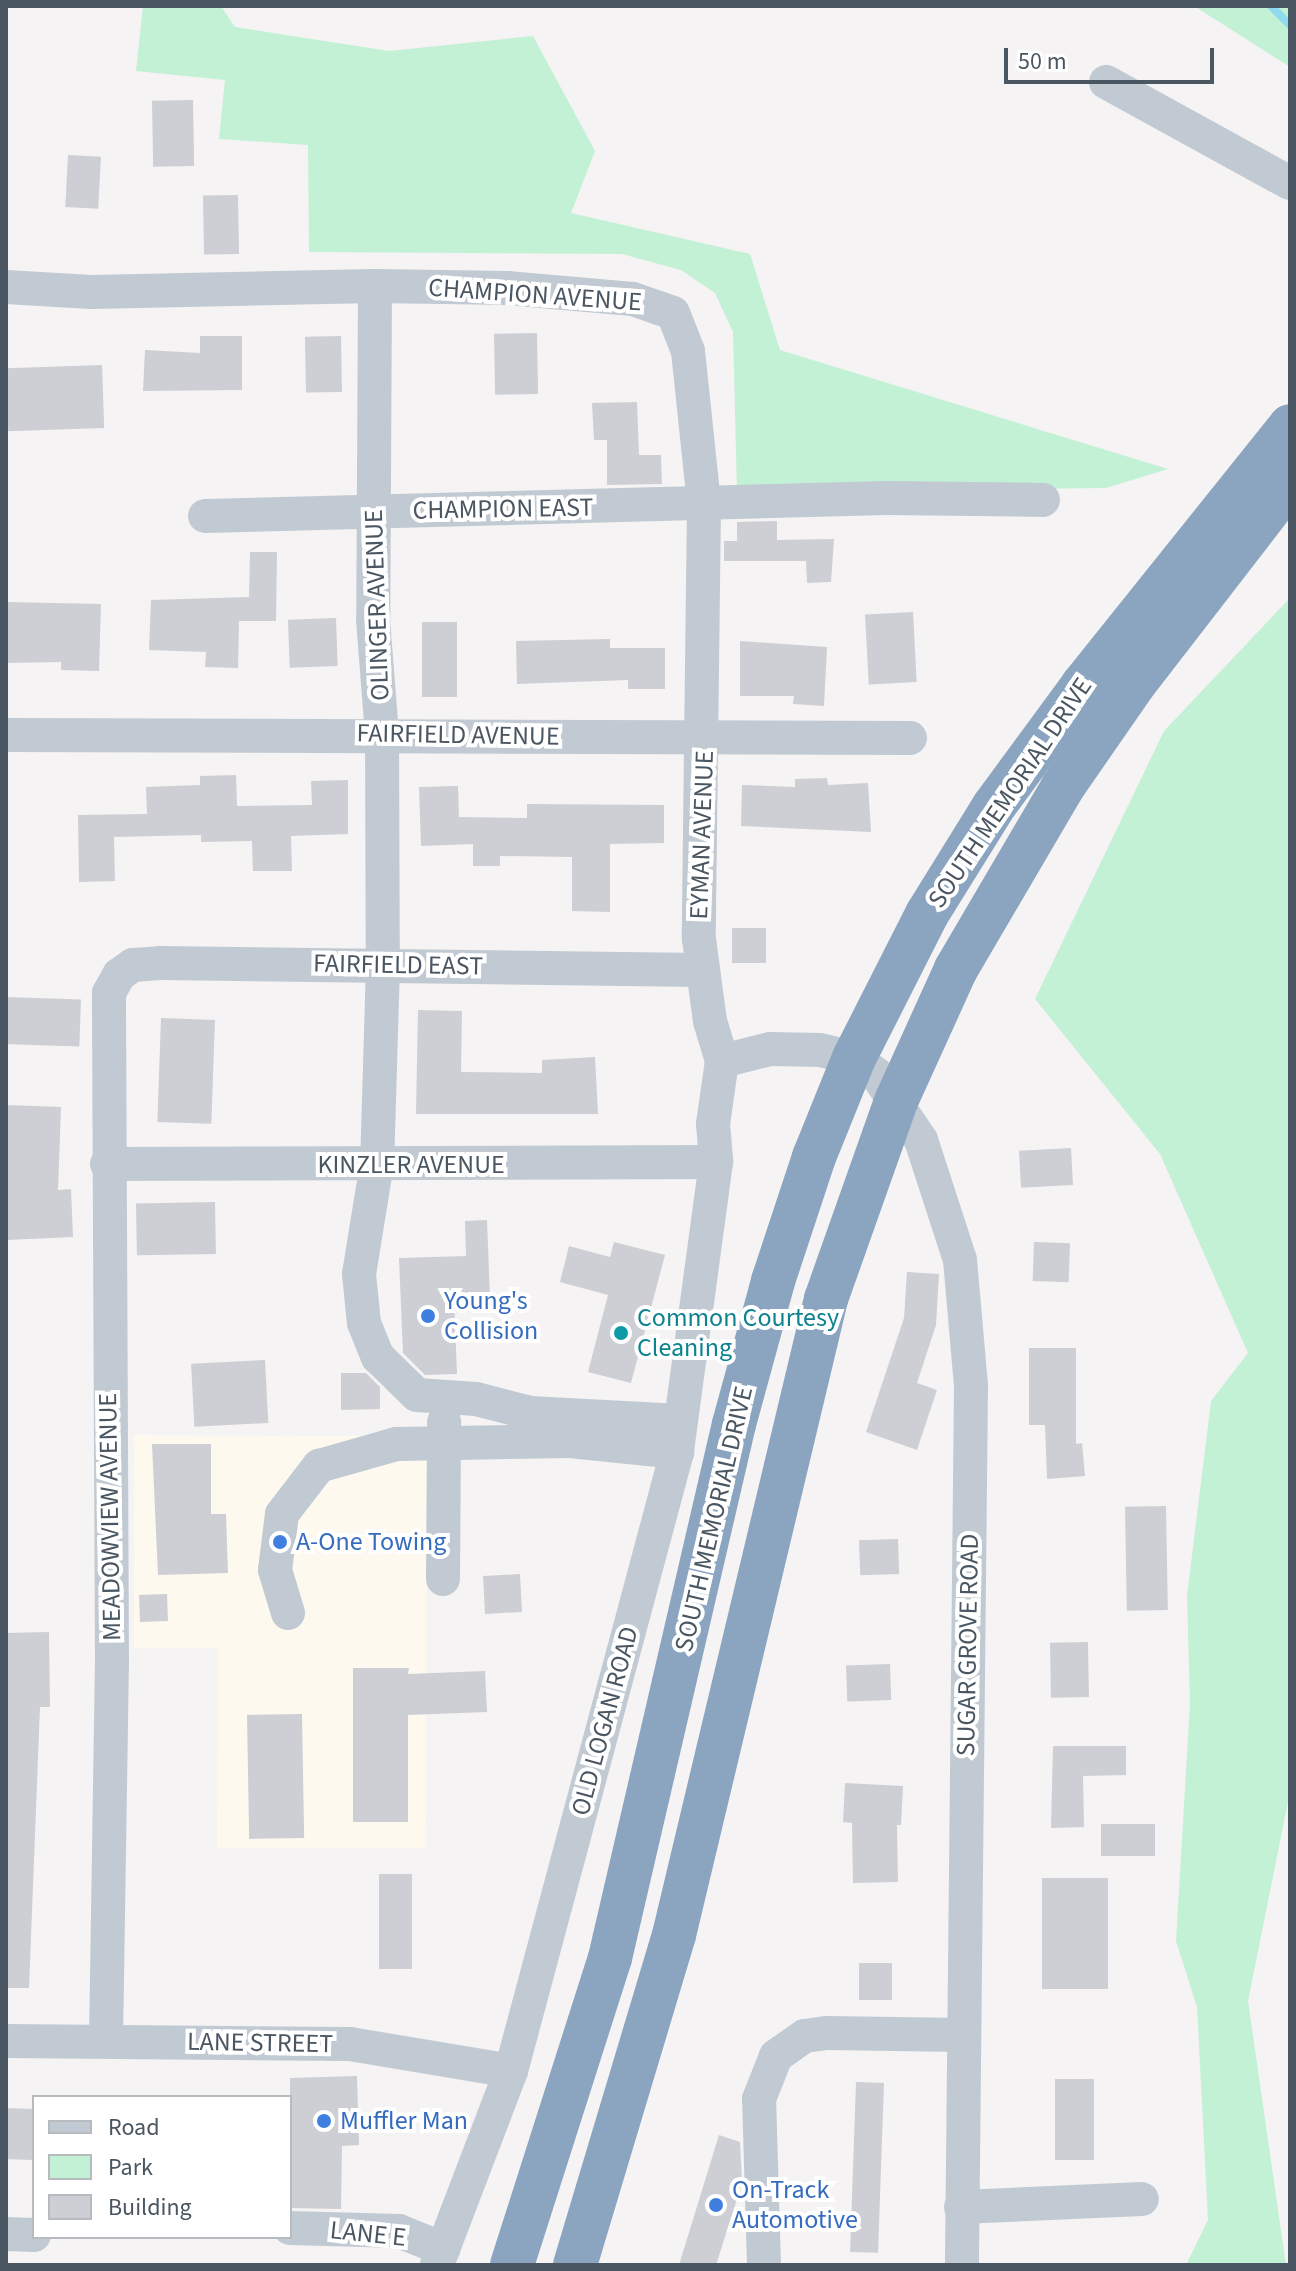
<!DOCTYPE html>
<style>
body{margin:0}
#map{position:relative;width:1296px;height:2271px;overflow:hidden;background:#f5f3f3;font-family:"Source Sans 3",sans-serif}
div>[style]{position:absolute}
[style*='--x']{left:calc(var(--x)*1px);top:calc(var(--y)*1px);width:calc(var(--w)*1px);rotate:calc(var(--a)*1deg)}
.commercial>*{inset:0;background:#fdf9ef}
.green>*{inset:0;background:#c3f1d5}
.stream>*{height:8px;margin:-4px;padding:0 4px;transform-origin:4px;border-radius:4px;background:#90daee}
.building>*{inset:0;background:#cdcfd5;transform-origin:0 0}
.minor>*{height:34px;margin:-17px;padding:0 17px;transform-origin:17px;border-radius:17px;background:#c1cad2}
.highway>*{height:44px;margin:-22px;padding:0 22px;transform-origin:22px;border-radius:22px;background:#8ba5c1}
.dots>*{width:22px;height:22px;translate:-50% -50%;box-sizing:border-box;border:4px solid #fff;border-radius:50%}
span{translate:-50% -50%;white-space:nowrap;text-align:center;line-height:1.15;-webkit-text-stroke:8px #fff;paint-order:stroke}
.street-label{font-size:26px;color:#4a5661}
.shop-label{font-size:26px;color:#366cbe}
.left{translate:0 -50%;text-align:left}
.culture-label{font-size:26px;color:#0d838f}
.frame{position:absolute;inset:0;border:8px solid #4a5661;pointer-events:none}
.legend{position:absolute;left:32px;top:2095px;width:260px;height:144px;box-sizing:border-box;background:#fff;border:2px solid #b7bbc0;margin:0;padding:10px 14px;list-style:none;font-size:24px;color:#4a5661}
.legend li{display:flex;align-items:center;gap:16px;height:40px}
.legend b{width:40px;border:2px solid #b7bbc0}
.scale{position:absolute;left:1004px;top:48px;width:210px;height:36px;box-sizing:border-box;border:4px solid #4a5661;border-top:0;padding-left:10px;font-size:24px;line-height:28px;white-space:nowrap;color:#4a5661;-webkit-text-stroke:6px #fff;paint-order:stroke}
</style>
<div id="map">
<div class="commercial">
<i style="clip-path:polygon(134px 1435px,427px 1436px,426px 1848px,217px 1848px,218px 1648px,134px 1648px)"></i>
</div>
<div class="green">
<i style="clip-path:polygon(143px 6px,221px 6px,235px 27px,389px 51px,533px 36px,595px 151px,571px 213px,750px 254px,780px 350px,1168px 469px,1106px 488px,737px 492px,733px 332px,715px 293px,681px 270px,622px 254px,309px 252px,308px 145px,219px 139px,225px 80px,136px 71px)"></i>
<i style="clip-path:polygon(1194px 6px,1290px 6px,1290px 67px)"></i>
<i style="clip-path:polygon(1290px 598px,1290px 1792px,1248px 2001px,1286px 2265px,1186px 2265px,1208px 2220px,1197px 2007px,1176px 1941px,1190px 1704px,1187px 1596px,1211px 1401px,1248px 1353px,1160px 1154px,1035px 999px,1164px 731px)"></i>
</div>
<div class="stream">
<i style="--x:1271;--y:6;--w:27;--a:45"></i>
</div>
<div class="building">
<i style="left:193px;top:100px;width:66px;height:41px;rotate:89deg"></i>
<i style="left:68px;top:155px;width:33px;height:52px;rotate:3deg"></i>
<i style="left:238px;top:195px;width:59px;height:35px;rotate:89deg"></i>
<i style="left:537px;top:333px;width:61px;height:43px;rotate:89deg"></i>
<i style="clip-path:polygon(200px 336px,242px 336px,242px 390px,143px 391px,145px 350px,200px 353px)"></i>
<i style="left:341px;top:336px;width:56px;height:36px;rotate:89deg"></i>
<i style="left:102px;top:365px;width:63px;height:96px;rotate:88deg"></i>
<i style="clip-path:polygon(637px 402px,639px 455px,661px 455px,662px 484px,607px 485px,607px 440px,594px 440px,592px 403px)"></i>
<i style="clip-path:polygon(777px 521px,777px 540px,834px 539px,831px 582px,807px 583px,806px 561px,724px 561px,724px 541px,737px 541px,737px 522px)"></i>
<i style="clip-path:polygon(250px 552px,277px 552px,276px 621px,239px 621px,238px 668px,205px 667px,206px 652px,149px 650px,151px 600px,249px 597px)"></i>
<i style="clip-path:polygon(6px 602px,101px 604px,99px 671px,61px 670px,61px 662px,6px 663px)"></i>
<i style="left:913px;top:612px;width:70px;height:48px;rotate:87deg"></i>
<i style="left:336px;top:618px;width:48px;height:48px;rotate:88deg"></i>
<i style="left:422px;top:622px;width:35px;height:75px"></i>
<i style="clip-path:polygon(610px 639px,610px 648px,665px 648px,665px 689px,628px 689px,628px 680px,517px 684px,516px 641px)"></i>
<i style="clip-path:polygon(740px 641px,827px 647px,824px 706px,793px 704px,794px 696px,740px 696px)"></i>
<i style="clip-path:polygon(236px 775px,237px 806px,312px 805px,311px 781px,348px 780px,348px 834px,291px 836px,292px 871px,253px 871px,252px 841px,201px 842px,201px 835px,114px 837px,115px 881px,79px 882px,78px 815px,147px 814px,146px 787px,200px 785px,200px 776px)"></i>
<i style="clip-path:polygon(827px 778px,828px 785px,868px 783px,871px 832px,741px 826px,742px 785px,795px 787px,795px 779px)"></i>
<i style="clip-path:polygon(458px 786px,459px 817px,527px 818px,527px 804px,664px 805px,664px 843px,610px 844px,610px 912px,572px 911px,572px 857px,500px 856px,500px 866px,473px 866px,473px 844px,421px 846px,419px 787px)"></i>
<i style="left:766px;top:928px;width:35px;height:34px;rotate:90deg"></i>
<i style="left:6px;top:997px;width:75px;height:47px;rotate:2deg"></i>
<i style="clip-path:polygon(418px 1010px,462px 1011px,461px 1072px,542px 1073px,542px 1060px,595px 1057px,598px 1114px,416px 1114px)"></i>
<i style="left:161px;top:1018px;width:54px;height:104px;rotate:2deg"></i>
<i style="clip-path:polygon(6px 1105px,61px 1107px,58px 1190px,71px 1189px,73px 1237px,7px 1240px)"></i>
<i style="left:1071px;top:1148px;width:37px;height:52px;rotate:87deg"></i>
<i style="left:215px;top:1202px;width:52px;height:79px;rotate:89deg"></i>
<i style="clip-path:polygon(487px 1220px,490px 1298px,454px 1299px,457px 1374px,425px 1375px,403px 1353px,399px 1258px,466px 1256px,465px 1221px)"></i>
<i style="clip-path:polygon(614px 1242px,665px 1255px,631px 1383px,588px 1372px,608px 1295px,560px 1282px,569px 1246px,610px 1257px)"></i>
<i style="left:1034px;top:1242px;width:36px;height:39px;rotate:2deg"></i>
<i style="clip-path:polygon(907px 1272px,939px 1274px,936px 1325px,917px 1383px,937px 1390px,917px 1450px,866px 1432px,904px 1318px)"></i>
<i style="clip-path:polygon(1029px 1348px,1076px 1348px,1076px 1444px,1082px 1443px,1085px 1476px,1047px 1479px,1045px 1425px,1029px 1425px)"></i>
<i style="left:265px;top:1360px;width:63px;height:74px;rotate:87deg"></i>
<i style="clip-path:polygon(341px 1373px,366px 1373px,380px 1387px,380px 1409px,341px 1410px)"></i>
<i style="clip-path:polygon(152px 1444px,211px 1444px,211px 1514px,226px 1514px,228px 1573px,158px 1575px)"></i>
<i style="left:1166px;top:1506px;width:104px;height:41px;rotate:89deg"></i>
<i style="left:898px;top:1539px;width:35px;height:39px;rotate:88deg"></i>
<i style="left:520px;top:1574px;width:38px;height:37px;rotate:87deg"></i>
<i style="left:167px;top:1594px;width:27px;height:28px;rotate:88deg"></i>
<i style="clip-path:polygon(49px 1632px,50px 1707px,40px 1707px,29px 1988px,6px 1988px,6px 1633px)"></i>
<i style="left:1088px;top:1642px;width:55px;height:38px;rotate:89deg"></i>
<i style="left:890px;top:1664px;width:36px;height:44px;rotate:88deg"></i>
<i style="clip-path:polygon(353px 1668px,409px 1668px,408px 1674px,485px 1671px,487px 1712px,408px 1715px,408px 1822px,353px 1822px)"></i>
<i style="left:302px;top:1714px;width:124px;height:55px;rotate:89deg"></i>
<i style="clip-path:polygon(1053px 1746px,1126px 1746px,1126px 1775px,1083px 1776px,1084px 1827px,1051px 1828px)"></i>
<i style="clip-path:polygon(845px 1783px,903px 1786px,901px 1825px,897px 1825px,898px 1882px,853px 1883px,852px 1823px,843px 1822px)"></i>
<i style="left:1101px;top:1824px;width:54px;height:32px"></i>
<i style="left:379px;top:1874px;width:33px;height:95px"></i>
<i style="left:1042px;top:1878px;width:66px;height:111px"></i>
<i style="left:859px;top:1963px;width:33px;height:37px"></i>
<i style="clip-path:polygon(357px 2076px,359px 2145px,342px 2146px,341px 2209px,290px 2208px,290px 2078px)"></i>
<i style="left:1055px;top:2079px;width:39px;height:81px"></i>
<i style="left:856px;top:2082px;width:28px;height:170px;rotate:2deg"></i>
<i style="left:6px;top:2108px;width:28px;height:51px;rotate:2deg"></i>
<i style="clip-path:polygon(719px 2135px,740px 2142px,742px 2183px,716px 2265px,679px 2265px)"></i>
</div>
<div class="minor">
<i style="--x:1106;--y:82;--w:210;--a:28.8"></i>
<i style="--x:375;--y:286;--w:334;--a:90.3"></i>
<i style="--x:373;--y:620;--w:114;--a:85.5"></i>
<i style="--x:382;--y:734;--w:231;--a:89.8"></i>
<i style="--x:383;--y:965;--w:198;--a:91.7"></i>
<i style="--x:377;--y:1163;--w:112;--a:99.2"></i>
<i style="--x:359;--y:1274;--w:49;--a:84.2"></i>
<i style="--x:364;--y:1323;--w:37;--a:68"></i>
<i style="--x:378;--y:1357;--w:54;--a:44.3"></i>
<i style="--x:417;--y:1395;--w:59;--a:3.9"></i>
<i style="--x:476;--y:1399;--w:56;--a:14.5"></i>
<i style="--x:530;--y:1413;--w:151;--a:3"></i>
<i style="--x:6;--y:287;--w:85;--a:3.4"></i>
<i style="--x:91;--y:292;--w:284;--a:-1.2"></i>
<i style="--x:375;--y:286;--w:132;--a:0.9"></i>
<i style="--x:507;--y:288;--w:126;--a:5"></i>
<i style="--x:633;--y:299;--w:42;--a:19.3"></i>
<i style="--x:673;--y:313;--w:41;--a:68.5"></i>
<i style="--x:688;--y:351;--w:154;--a:84"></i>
<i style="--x:704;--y:504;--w:435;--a:90.7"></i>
<i style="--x:699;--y:939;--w:83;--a:82.4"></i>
<i style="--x:710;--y:1021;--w:42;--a:73.3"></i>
<i style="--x:722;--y:1061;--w:64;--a:98.1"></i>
<i style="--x:713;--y:1124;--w:38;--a:85"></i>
<i style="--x:716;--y:1162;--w:293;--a:97.7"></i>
<i style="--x:677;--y:1452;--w:641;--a:105.01"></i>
<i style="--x:511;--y:2071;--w:208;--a:110.9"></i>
<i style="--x:205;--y:516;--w:682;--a:-1.51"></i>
<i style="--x:887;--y:498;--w:156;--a:0.7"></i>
<i style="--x:6;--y:735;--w:904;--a:0.19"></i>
<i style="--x:722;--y:1061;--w:49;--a:-14"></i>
<i style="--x:770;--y:1049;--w:50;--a:1.1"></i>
<i style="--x:820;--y:1050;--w:35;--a:13"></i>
<i style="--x:854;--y:1058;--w:27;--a:36"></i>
<i style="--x:876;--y:1074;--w:80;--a:55.7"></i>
<i style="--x:921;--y:1140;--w:126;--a:72"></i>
<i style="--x:960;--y:1260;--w:125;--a:85"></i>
<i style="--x:971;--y:1385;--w:880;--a:90.59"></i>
<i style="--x:107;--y:1164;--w:609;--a:-0.19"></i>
<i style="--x:443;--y:1579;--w:157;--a:-89.6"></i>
<i style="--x:288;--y:1613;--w:45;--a:-106.8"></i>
<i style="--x:275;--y:1570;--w:56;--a:-82.9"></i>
<i style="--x:282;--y:1514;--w:61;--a:-52.4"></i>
<i style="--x:319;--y:1466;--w:80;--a:-15.9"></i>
<i style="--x:396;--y:1444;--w:174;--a:-1"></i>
<i style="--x:570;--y:1441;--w:108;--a:5.9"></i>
<i style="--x:6;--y:2041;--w:344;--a:0.5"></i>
<i style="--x:350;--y:2044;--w:163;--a:9.5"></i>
<i style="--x:106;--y:2041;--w:375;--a:-89.1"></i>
<i style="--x:112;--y:1666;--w:673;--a:-90.26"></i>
<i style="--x:109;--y:993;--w:21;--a:-61"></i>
<i style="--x:119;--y:975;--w:17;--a:-36"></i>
<i style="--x:133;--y:965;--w:27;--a:-4"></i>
<i style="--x:160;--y:963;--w:541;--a:0.74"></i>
<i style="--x:961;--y:2207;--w:181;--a:-2.5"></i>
<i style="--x:290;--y:2228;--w:109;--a:1.6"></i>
<i style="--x:399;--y:2231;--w:48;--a:22.2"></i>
<i style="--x:6;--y:2234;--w:28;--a:2"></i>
<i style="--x:764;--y:2265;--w:166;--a:-91.7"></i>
<i style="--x:759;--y:2099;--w:46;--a:-68.4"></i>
<i style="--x:776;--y:2056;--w:35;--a:-35"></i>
<i style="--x:805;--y:2036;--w:22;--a:-8"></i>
<i style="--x:827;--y:2033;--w:135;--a:0.8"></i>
</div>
<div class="highway">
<i style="--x:512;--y:2265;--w:322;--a:-72.3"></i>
<i style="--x:610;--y:1958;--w:548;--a:-76.93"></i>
<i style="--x:734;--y:1424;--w:148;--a:-74.7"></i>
<i style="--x:773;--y:1281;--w:131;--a:-71.7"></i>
<i style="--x:814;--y:1157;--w:107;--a:-68"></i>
<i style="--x:854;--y:1058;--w:161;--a:-63.1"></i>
<i style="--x:927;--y:914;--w:127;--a:-58.2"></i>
<i style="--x:994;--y:806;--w:149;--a:-53.7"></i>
<i style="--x:1082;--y:686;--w:333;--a:-51.3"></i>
<i style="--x:575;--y:2265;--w:345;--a:-73.3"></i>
<i style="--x:674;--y:1935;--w:654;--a:-76.56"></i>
<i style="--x:826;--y:1299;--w:212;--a:-70.5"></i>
<i style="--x:897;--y:1099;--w:143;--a:-65.6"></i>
<i style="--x:956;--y:969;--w:210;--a:-59.6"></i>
<i style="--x:1062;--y:788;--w:126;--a:-55.3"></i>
<i style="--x:1134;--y:684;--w:255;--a:-52.3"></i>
</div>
<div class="dots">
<i style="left:428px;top:1316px;background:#3f7fe0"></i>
<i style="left:621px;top:1333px;background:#0f9aa8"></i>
<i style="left:280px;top:1542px;background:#3f7fe0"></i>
<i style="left:324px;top:2121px;background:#3f7fe0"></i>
<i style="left:716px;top:2205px;background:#3f7fe0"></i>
</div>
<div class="street-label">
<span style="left:535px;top:295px;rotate:4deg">CHAMPION AVENUE</span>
<span style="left:503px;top:509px;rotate:-1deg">CHAMPION EAST</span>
<span style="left:377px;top:605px;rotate:-92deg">OLINGER AVENUE</span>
<span style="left:458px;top:735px;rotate:1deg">FAIRFIELD AVENUE</span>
<span style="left:1010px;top:793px;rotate:-56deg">SOUTH MEMORIAL DRIVE</span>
<span style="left:702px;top:835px;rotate:-88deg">EYMAN AVENUE</span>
<span style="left:398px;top:965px;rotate:1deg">FAIRFIELD EAST</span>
<span style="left:411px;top:1165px">KINZLER AVENUE</span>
<span style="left:110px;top:1517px;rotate:-91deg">MEADOWVIEW AVENUE</span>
<span style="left:714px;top:1519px;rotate:-77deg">SOUTH MEMORIAL DRIVE</span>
<span style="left:968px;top:1645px;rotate:-89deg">SUGAR GROVE ROAD</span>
<span style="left:605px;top:1721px;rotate:-75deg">OLD LOGAN ROAD</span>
<span style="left:260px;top:2043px;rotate:1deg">LANE STREET</span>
<span style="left:368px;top:2234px;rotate:6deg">LANE E</span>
</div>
<div class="shop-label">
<span class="left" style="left:444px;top:1316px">Young's<br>Collision</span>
<span class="left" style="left:296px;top:1542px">A-One Towing</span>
<span class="left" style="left:340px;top:2121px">Muffler Man</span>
<span class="left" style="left:732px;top:2205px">On-Track<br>Automotive</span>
</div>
<div class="culture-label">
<span class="left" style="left:637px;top:1333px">Common Courtesy<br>Cleaning</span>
</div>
<div class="frame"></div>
<ul class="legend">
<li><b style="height:10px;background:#c1cad2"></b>Road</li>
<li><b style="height:22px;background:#c3f1d5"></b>Park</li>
<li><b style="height:22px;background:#cdcfd5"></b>Building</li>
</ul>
<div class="scale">50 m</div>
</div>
